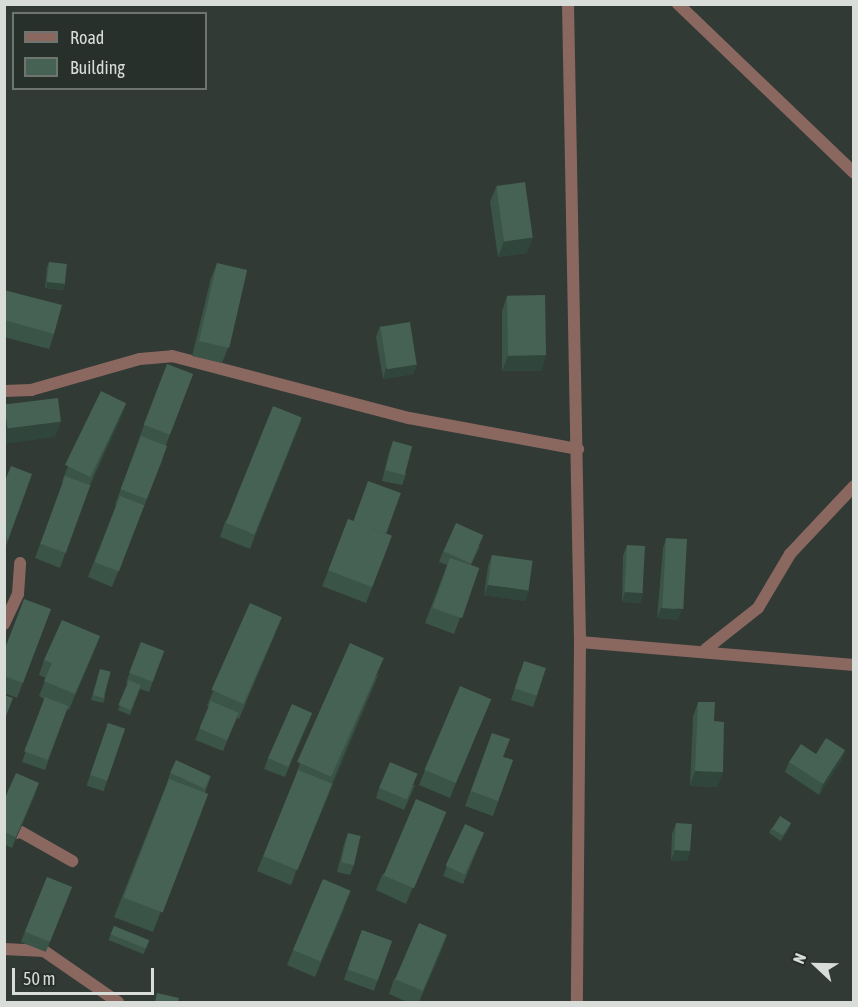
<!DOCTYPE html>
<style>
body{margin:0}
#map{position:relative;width:858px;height:1007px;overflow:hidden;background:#313a35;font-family:"Asap Condensed",sans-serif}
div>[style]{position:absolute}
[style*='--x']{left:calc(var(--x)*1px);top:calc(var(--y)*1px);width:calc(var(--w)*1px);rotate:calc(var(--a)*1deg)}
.minor>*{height:12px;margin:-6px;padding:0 6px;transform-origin:6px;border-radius:6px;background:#8a6860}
.wall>*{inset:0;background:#3b5448;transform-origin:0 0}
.shaded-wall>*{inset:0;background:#30453b;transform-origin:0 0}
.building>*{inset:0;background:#456254;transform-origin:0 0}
span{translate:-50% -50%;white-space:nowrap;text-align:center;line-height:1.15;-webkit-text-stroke:4.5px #27302b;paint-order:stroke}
.frame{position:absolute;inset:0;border:6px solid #d8ddda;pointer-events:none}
.legend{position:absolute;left:12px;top:12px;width:195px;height:78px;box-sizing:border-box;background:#27302b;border:2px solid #6e7571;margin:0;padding:8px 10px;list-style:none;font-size:18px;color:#d8ddda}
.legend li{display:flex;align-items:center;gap:12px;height:30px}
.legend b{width:30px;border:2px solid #6e7571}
.north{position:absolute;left:786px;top:935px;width:60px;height:60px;-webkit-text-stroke:4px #27302b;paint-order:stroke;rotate:292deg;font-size:16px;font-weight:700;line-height:24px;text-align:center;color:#d8ddda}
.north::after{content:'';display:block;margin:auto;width:21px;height:27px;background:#d8ddda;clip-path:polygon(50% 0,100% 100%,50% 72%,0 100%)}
.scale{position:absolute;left:12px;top:968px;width:142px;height:27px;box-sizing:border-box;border:3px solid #d8ddda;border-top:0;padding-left:8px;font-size:18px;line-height:21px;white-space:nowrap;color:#d8ddda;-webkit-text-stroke:4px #27302b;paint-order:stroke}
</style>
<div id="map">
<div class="minor">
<i style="--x:568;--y:4;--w:638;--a:88.92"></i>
<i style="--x:580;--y:642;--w:360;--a:90.5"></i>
<i style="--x:678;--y:4;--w:244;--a:43.8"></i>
<i style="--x:4;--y:391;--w:27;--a:-2"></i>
<i style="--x:31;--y:390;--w:113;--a:-15.9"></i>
<i style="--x:140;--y:359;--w:32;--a:-5"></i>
<i style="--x:172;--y:356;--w:245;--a:14.7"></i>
<i style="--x:409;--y:418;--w:172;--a:10.4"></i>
<i style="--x:4;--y:624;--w:33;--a:-65"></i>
<i style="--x:18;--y:594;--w:31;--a:-86"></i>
<i style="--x:580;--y:642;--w:275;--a:4.8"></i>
<i style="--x:706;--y:649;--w:66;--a:-38.3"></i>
<i style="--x:758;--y:608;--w:63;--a:-59.3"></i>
<i style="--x:790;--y:554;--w:93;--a:-46.7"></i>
<i style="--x:4;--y:835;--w:17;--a:-10"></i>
<i style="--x:21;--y:832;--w:59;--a:29.6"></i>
<i style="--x:4;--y:949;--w:40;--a:2.9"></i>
<i style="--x:44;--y:951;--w:90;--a:34.6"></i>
</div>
<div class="wall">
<i style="clip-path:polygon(496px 187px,527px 253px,498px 257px,490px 202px)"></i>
<i style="clip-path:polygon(49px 262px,65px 284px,63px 290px,45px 288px,47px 267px)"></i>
<i style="clip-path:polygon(217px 263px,228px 348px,222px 363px,192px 356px,211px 278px)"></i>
<i style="clip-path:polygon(4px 290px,54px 334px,49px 349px,4px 337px)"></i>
<i style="clip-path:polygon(507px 296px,546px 355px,541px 371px,502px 371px,502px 311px)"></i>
<i style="clip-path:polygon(380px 326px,417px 364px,413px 374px,383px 379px,376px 337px)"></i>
<i style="clip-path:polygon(193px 374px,166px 445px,162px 461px,112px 587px,88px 577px,116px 505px,115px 505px,144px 425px)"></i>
<i style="clip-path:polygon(126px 403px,121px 418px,87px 492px,60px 568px,35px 558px,63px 482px,62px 481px,68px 466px)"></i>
<i style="clip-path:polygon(302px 418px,250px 549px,220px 537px,225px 522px)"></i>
<i style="clip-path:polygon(393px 441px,406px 474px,402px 485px,382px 481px,389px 452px)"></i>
<i style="clip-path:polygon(32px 474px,5px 549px,4px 483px)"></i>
<i style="left:348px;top:519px;width:47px;height:72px;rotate:21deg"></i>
<i style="clip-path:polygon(666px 538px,678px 620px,657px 618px,663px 548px)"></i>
<i style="clip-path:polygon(627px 545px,643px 593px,640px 603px,622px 602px,623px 556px)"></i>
<i style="clip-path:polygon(480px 546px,471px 565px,479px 568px,454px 634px,425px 623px,447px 565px,439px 562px,443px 551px)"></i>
<i style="clip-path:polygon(492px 555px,529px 590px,525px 601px,484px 595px,488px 566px)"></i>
<i style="clip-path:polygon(51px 609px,17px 698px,4px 693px,4px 651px)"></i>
<i style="clip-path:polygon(276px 632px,239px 719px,237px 718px,223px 751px,195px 740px,209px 707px,207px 706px,213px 691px)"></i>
<i style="clip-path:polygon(100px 636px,94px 652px,69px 710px,67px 709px,45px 770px,22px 762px,44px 699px,39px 696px,46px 678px,39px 675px,44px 660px)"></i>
<i style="clip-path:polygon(141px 642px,164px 651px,149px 692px,140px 689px,130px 715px,118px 710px,128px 684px,126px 683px)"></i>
<i style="clip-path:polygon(100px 669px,105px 698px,103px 703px,91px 700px)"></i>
<i style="clip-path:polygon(520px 671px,537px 696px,533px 707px,511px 700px)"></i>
<i style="clip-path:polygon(379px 673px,291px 885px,257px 871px,295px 778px,300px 763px)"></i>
<i style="clip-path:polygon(698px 702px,714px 721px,723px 772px,717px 787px,690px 786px,693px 717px)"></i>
<i style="clip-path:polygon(312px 713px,285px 777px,264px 769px,268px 758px)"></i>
<i style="clip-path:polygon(485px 714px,450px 798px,419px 785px,425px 770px)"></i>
<i style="left:108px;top:723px;width:18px;height:66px;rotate:19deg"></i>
<i style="clip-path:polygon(492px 733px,503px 757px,513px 760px,493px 816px,465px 806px)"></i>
<i style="clip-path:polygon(845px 750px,841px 761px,819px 795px,785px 772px,789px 762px)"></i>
<i style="clip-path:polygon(170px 773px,211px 776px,205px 793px,201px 814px,153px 932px,114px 917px,167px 783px)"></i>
<i style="clip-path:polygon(415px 785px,404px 810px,376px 798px,379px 788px)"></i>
<i style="clip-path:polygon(36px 793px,12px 848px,4px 844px,4px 800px)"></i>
<i style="clip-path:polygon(676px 823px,687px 861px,671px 861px,672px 834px)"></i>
<i style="clip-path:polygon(791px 823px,789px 829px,781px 841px,769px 833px,771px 828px)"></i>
<i style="clip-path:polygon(440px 828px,406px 904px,376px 890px,382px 875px)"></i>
<i style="clip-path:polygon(348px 833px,354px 865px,350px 875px,337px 872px,344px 844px)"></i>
<i style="clip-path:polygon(484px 833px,463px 884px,443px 876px,447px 866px)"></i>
<i style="left:47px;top:877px;width:27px;height:70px;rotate:22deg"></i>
<i style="clip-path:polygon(345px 907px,315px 977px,287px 965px,293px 950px)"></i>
<i style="left:114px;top:926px;width:38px;height:15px;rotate:22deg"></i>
<i style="left:362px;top:930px;width:32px;height:53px;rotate:20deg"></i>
<i style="clip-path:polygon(447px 935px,442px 950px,419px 1002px,407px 1002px,389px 994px,394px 979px)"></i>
</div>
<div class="shaded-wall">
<i style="clip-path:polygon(533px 237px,527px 253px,498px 257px,504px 241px)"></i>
<i style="left:47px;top:282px;width:18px;height:6px;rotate:6deg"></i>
<i style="clip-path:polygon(546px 355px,541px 371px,502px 371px,508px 356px)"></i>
<i style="clip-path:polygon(417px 364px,413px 374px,383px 379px,386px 368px)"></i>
<i style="clip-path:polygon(126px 403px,121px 418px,87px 493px,93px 477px)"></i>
<i style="clip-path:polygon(302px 418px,297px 433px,250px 549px,255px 534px)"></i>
<i style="clip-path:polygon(61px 422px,55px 437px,4px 444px,4px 429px)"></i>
<i style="clip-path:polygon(488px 585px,529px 590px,525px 601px,484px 595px)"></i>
<i style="clip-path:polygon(625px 592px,643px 593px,640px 603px,622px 602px)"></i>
<i style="clip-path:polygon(661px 608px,682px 610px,678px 620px,657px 618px)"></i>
<i style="clip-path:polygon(282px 617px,276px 632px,239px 719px,245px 704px)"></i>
<i style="clip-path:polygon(100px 636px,94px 652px,69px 710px,75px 694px)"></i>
<i style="clip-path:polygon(384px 658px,327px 800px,291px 885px,296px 870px)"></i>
<i style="clip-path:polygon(491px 699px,485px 714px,450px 798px,456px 782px)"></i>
<i style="clip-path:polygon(312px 713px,309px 723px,285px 777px,289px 767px)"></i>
<i style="clip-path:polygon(845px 750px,841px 761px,819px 795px,823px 784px)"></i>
<i style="clip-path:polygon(695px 771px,723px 772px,717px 787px,690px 786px)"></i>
<i style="clip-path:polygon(39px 783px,36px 793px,12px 848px,16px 837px)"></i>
<i style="clip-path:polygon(208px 794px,201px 814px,153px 932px,160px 913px)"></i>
<i style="clip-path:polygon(446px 812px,440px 828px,406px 904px,412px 888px)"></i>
<i style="clip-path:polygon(791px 823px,789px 829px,781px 841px,783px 836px)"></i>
<i style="clip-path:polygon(675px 850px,691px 851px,687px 861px,671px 861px)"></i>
<i style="clip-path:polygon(351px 891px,345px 907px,315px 977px,321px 961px)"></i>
<i style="clip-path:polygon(447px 935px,442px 950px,419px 1002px,423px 992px)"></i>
</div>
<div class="building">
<i style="left:525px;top:182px;width:56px;height:29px;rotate:82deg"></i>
<i style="left:49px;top:262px;width:18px;height:20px;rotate:6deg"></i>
<i style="left:217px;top:263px;width:31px;height:80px;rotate:13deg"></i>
<i style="clip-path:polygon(4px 290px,62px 305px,54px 334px,4px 320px)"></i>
<i style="left:545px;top:295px;width:60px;height:38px;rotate:89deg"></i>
<i style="left:410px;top:322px;width:43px;height:30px;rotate:81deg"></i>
<i style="left:167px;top:364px;width:28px;height:65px;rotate:21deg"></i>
<i style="left:101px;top:391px;width:28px;height:82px;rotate:26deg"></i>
<i style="left:58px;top:398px;width:24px;height:54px;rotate:83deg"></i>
<i style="left:273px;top:406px;width:31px;height:126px;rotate:22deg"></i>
<i style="left:141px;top:436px;width:28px;height:57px;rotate:21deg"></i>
<i style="left:393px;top:441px;width:20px;height:30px;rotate:15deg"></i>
<i style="clip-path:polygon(11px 466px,32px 474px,8px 539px,4px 537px,4px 483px)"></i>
<i style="left:65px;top:476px;width:27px;height:72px;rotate:20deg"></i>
<i style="left:368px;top:481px;width:35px;height:43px;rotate:20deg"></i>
<i style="left:120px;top:496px;width:26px;height:71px;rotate:21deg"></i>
<i style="left:348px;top:519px;width:47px;height:55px;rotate:21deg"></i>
<i style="left:456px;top:523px;width:30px;height:31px;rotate:24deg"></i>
<i style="left:666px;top:538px;width:21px;height:70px;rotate:3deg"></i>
<i style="left:627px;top:545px;width:18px;height:47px;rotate:3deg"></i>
<i style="left:492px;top:555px;width:41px;height:30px;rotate:8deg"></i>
<i style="left:450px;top:558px;width:31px;height:53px;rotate:19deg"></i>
<i style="clip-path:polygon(24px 599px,51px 609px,23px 683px,4px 676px,4px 651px)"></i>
<i style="left:250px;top:603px;width:35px;height:95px;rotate:24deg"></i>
<i style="clip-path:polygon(62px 620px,100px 636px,75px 694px,44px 681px,52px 663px,44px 660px)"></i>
<i style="left:141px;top:642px;width:25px;height:33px;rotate:21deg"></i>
<i style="left:350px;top:643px;width:37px;height:130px;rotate:24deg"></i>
<i style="left:524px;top:661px;width:23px;height:29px;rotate:18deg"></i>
<i style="left:100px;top:669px;width:11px;height:27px;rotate:15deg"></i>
<i style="left:129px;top:680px;width:13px;height:27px;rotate:23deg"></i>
<i style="left:460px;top:686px;width:34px;height:91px;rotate:23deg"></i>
<i style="clip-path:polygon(4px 695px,13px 698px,4px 721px)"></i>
<i style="left:45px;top:697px;width:25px;height:58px;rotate:21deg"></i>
<i style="left:211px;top:701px;width:30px;height:30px;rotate:23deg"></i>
<i style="clip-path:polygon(698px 702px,715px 702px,714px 721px,724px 722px,723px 772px,695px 771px)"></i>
<i style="left:292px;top:704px;width:22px;height:59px;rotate:24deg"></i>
<i style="left:108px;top:723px;width:18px;height:55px;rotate:19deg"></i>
<i style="clip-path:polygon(492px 733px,510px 739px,503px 757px,513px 760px,498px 801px,471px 791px)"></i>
<i style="clip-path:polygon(826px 738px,845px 750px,823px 784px,789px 762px,801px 744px,816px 754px)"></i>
<i style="left:176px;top:760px;width:38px;height:14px;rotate:25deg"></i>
<i style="left:390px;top:762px;width:30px;height:28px;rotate:23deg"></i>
<i style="left:298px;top:770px;width:37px;height:93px;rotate:22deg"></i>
<i style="clip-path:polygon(16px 773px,39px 783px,16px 837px,4px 832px,4px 800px)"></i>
<i style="left:169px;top:779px;width:42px;height:127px;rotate:21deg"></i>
<i style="left:416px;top:799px;width:33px;height:83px;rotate:23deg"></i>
<i style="left:780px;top:816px;width:13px;height:15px;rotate:32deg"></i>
<i style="left:676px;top:823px;width:16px;height:27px;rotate:4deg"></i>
<i style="left:465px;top:824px;width:21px;height:46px;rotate:25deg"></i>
<i style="left:348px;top:833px;width:13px;height:30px;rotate:13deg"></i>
<i style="left:47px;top:877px;width:27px;height:59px;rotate:22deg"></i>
<i style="left:323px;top:879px;width:30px;height:77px;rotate:23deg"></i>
<i style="left:419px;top:923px;width:30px;height:61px;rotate:23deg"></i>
<i style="left:114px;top:926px;width:38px;height:9px;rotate:22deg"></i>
<i style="left:362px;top:930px;width:32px;height:42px;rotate:20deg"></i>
<i style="clip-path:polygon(157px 993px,179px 998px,178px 1002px,155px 1002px)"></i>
</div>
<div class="frame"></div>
<ul class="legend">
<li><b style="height:8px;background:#8a6860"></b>Road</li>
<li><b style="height:16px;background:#456254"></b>Building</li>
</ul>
<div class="north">N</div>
<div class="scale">50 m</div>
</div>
